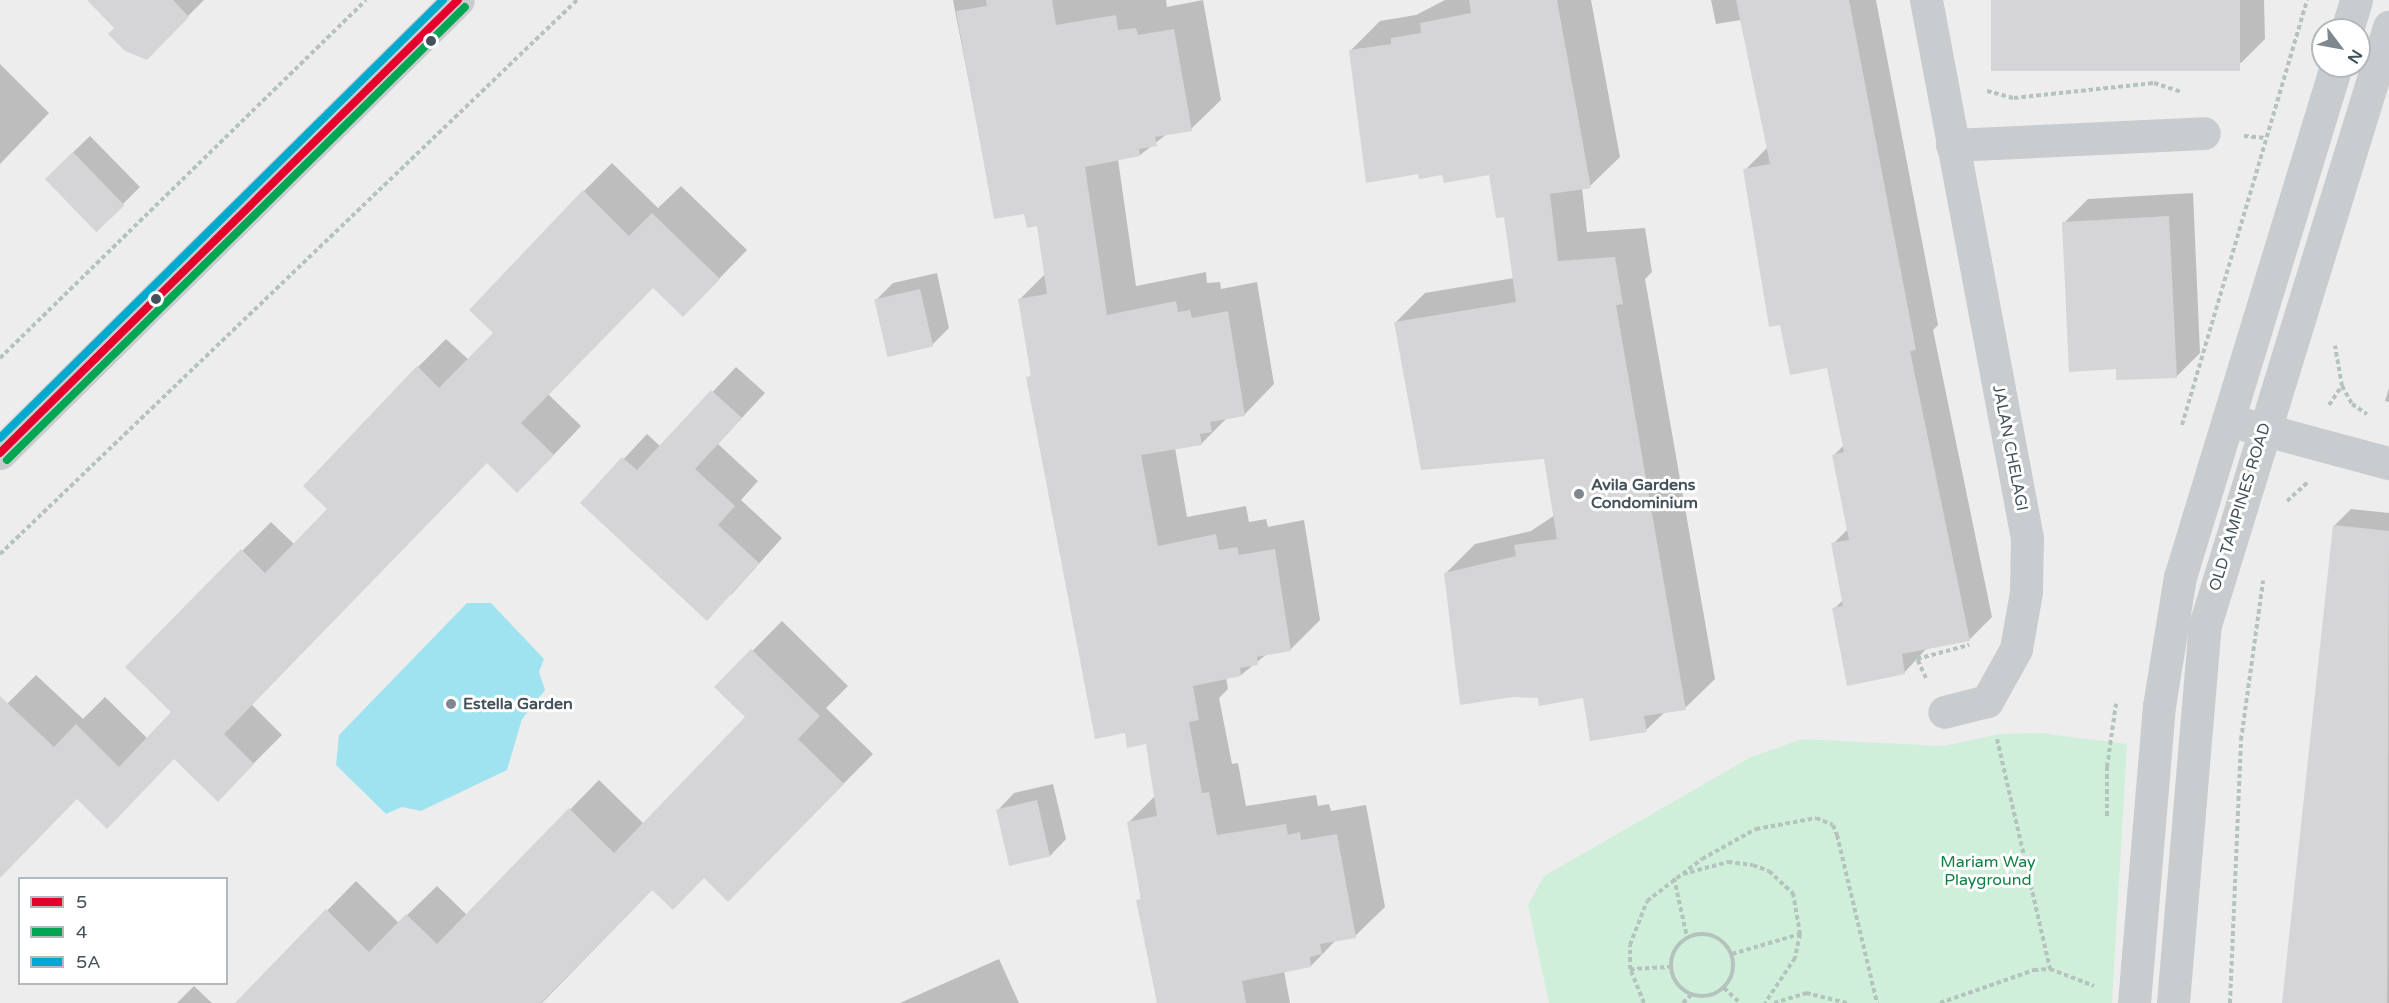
<!DOCTYPE html>
<style>
body{margin:0}
#map{position:relative;width:2389px;height:1003px;overflow:hidden;background:#eeeded;font-family:"Varela Round",sans-serif}
div>[style]{position:absolute}
[style*='--x']{left:calc(var(--x)*1px);top:calc(var(--y)*1px);width:calc(var(--w)*1px);rotate:calc(var(--a)*1deg)}
.green>*{inset:0;background:#cfefda}
.water>*{inset:0;background:#a0e3f0}
.shadow>*{inset:0;background:#0003}
.building>*{inset:0;background:#d5d5d7;transform-origin:0 0}
.path>*{height:4px;margin-top:-2px;transform-origin:0;background:repeating-linear-gradient(90deg,#b5c3be 0 4.5px,transparent 0 7.5px)}
.path>.ring{margin:-2px;padding:0;box-sizing:content-box;background:none;border:4px solid #b5c3be;border-radius:50%}
.minor>*{height:33px;margin:-16.5px;padding:0 16.5px;transform-origin:16.5px;border-radius:16.5px;background:#c9ccce}
.tertiary>*{height:33px;margin:-16.5px;padding:0 16.5px;transform-origin:16.5px;border-radius:16.5px;background:#c9ccce}
.bus-1>*{height:8px;margin:-4px;padding:0 4px;transform-origin:4px;border-radius:4px;background:#e4002b}
.bus-2>*{height:8px;margin:-4px;padding:0 4px;transform-origin:4px;border-radius:4px;background:#00a651}
.bus-3>*{height:8px;margin:-4px;padding:0 4px;transform-origin:4px;border-radius:4px;background:#00a9ce}
.dots>*{width:16px;height:16px;translate:-50% -50%;box-sizing:border-box;border:3px solid #fff;border-radius:50%}
span{translate:-50% -50%;white-space:nowrap;text-align:center;line-height:1.15;-webkit-text-stroke:6px #fff;paint-order:stroke}
.street-label{font-size:16px;color:#43515b}
.poi-label{font-size:16px;color:#43515b;font-weight:700}
.left{translate:0 -50%;text-align:left}
.park-label{font-size:16px;color:#108143}
.legend{position:absolute;left:18px;top:877px;width:210px;height:108px;box-sizing:border-box;background:#fff;border:2px solid #b4b9bd;margin:0;padding:8px 10px;list-style:none;font-size:18px;color:#43515b}
.legend li{display:flex;align-items:center;gap:12px;height:30px}
.legend b{width:30px;border:2px solid #b4b9bd}
.north{position:absolute;left:2311px;top:18px;width:60px;height:60px;box-sizing:border-box;background:#fff;border:2px solid #b4b9bd;border-radius:50%;rotate:122deg;font-size:16px;font-weight:700;line-height:24px;text-align:center;color:#43515b}
.north::after{content:'';display:block;margin:auto;width:21px;height:27px;background:#7f888e;clip-path:polygon(50% 0,100% 100%,50% 72%,0 100%)}
</style>
<div id="map">
<div class="green">
<i style="clip-path:polygon(2040px 733px,2127px 744px,2112px 1003px,1549px 1003px,1528px 905px,1544px 876px,1751px 757px,1802px 739px,1943px 746px,2000px 734px)"></i>
</div>
<div class="water">
<i style="clip-path:polygon(467px 603px,491px 603px,544px 659px,539px 672px,545px 690px,522px 719px,507px 770px,421px 811px,402px 807px,386px 814px,336px 765px,339px 735px)"></i>
</div>
<div class="shadow">
<i style="clip-path:polygon(101px 0,204px 0,146px 58px,116px 28px)"></i>
<i style="clip-path:polygon(953px 0,1166px 0,1167px 7px,1203px 0,1221px 100px,1191px 129px,1167px 134px,1140px 155px,1118px 159px,1136px 286px,1206px 272px,1207px 283px,1220px 282px,1221px 289px,1257px 282px,1274px 384px,1245px 414px,1228px 417px,1201px 444px,1175px 448px,1187px 517px,1246px 506px,1249px 522px,1266px 519px,1268px 527px,1304px 520px,1320px 620px,1290px 650px,1267px 654px,1241px 675px,1226px 677px,1228px 689px,1219px 698px,1232px 764px,1238px 763px,1246px 806px,1316px 795px,1318px 806px,1329px 804px,1331px 811px,1366px 805px,1385px 907px,1355px 936px,1336px 940px,1311px 966px,1284px 971px,1290px 1003px,1157px 1003px,1129px 822px,1156px 795px,1147px 742px,1126px 732px,1028px 378px,1032px 374px,1019px 300px,1046px 273px,1038px 224px,1026px 212px,995px 217px)"></i>
<i style="clip-path:polygon(1445px 0,1591px 0,1620px 157px,1590px 186px,1582px 188px,1587px 232px,1645px 228px,1652px 272px,1645px 279px,1715px 679px,1685px 708px,1665px 712px,1646px 730px,1584px 696px,1539px 696px,1445px 574px,1475px 544px,1531px 531px,1555px 515px,1545px 457px,1396px 322px,1425px 293px,1514px 278px,1505px 215px,1490px 173px,1444px 174px,1350px 51px,1380px 21px,1416px 15px)"></i>
<i style="clip-path:polygon(1711px 0,1876px 0,1938px 325px,1933px 330px,1992px 617px,1969px 640px,1927px 648px,1904px 673px,1834px 609px,1844px 599px,1833px 544px,1848px 529px,1834px 455px,1844px 445px,1828px 366px,1745px 170px,1768px 147px,1741px 20px,1716px 24px)"></i>
<i style="clip-path:polygon(1993px 0,2264px 0,2265px 39px,2241px 63px)"></i>
<i style="clip-path:polygon(0 64px,49px 113px,0 164px)"></i>
<i style="clip-path:polygon(90px 136px,140px 187px,97px 230px,63px 162px)"></i>
<i style="clip-path:polygon(612px 163px,658px 208px,681px 186px,747px 250px,711px 287px,653px 286px,548px 394px,581px 426px,546px 463px,487px 461px,251px 704px,282px 735px,246px 771px,175px 758px,77px 797px,0 877px,0 711px,36px 675px,83px 719px,105px 697px,148px 739px,173px 712px,127px 667px,271px 522px,295px 545px,329px 509px,418px 367px,446px 339px,469px 360px,495px 333px,584px 191px)"></i>
<i style="clip-path:polygon(2193px 193px,2200px 353px,2176px 377px,2117px 367px,2064px 223px,2088px 199px)"></i>
<i style="clip-path:polygon(937px 273px,949px 328px,932px 345px,876px 300px,893px 283px)"></i>
<i style="clip-path:polygon(736px 367px,765px 393px,718px 444px,758px 481px,741px 500px,782px 538px,731px 595px,583px 503px,647px 434px,661px 447px)"></i>
<i style="clip-path:polygon(2389px 388px,2389px 402px,2385px 401px)"></i>
<i style="clip-path:polygon(2351px 509px,2389px 513px,2389px 1003px,2283px 1003px,2334px 526px)"></i>
<i style="clip-path:polygon(782px 621px,848px 686px,826px 708px,873px 754px,728px 900px,704px 876px,653px 889px,542px 1003px,237px 1003px,356px 881px,399px 923px,437px 886px,467px 915px,599px 780px,644px 824px,747px 717px,717px 687px)"></i>
<i style="clip-path:polygon(1053px 784px,1066px 839px,1050px 856px,998px 810px,1014px 793px)"></i>
<i style="clip-path:polygon(999px 959px,1019px 1003px,900px 1003px)"></i>
<i style="clip-path:polygon(194px 986px,212px 1003px,177px 1003px)"></i>
</div>
<div class="building">
<i style="clip-path:polygon(87px 0,173px 0,189px 17px,147px 60px,125px 51px,108px 34px,114px 28px)"></i>
<i style="clip-path:polygon(986px 0,1052px 0,1056px 25px,1116px 15px,1118px 30px,1136px 28px,1138px 35px,1174px 29px,1192px 131px,1155px 137px,1157px 146px,1139px 149px,1140px 156px,1085px 167px,1107px 315px,1176px 301px,1178px 312px,1190px 310px,1192px 318px,1228px 311px,1245px 416px,1210px 422px,1212px 432px,1200px 434px,1202px 445px,1141px 455px,1158px 546px,1216px 534px,1219px 550px,1237px 547px,1239px 555px,1275px 549px,1291px 651px,1257px 657px,1258px 665px,1240px 668px,1241px 676px,1193px 686px,1199px 720px,1189px 722px,1202px 793px,1209px 792px,1217px 835px,1286px 824px,1288px 835px,1300px 832px,1301px 840px,1337px 834px,1356px 938px,1320px 944px,1322px 954px,1310px 957px,1311px 967px,1242px 981px,1246px 1003px,1157px 1003px,1136px 900px,1141px 899px,1127px 822px,1157px 816px,1146px 744px,1127px 748px,1125px 733px,1095px 739px,1026px 377px,1031px 376px,1018px 299px,1047px 294px,1037px 226px,1027px 228px,1024px 214px,994px 219px,956px 11px,987px 6px)"></i>
<i style="clip-path:polygon(1469px 0,1557px 0,1591px 188px,1550px 194px,1558px 261px,1615px 257px,1623px 304px,1616px 305px,1686px 710px,1644px 716px,1647px 732px,1590px 741px,1583px 698px,1539px 706px,1538px 698px,1513px 697px,1460px 705px,1444px 573px,1516px 556px,1514px 545px,1557px 539px,1544px 459px,1421px 470px,1394px 322px,1516px 302px,1504px 217px,1496px 218px,1489px 175px,1444px 183px,1442px 175px,1419px 179px,1418px 174px,1366px 183px,1349px 50px,1391px 44px,1391px 38px,1421px 33px,1420px 23px,1471px 13px)"></i>
<i style="clip-path:polygon(1736px 0,1849px 0,1916px 350px,1910px 351px,1970px 641px,1902px 654px,1905px 674px,1847px 686px,1832px 608px,1843px 606px,1831px 543px,1849px 540px,1832px 455px,1844px 452px,1827px 368px,1790px 375px,1780px 325px,1769px 327px,1743px 169px,1770px 164px)"></i>
<i style="left:1991px;top:0;width:249px;height:71px"></i>
<i style="left:73px;top:152px;width:74px;height:39px;rotate:46deg"></i>
<i style="clip-path:polygon(583px 190px,629px 236px,652px 213px,720px 279px,683px 317px,653px 288px,521px 423px,554px 455px,517px 493px,487px 463px,224px 734px,254px 764px,218px 802px,174px 759px,107px 829px,77px 799px,0 878px,0 696px,54px 747px,76px 724px,119px 767px,171px 712px,125px 667px,241px 549px,265px 573px,327px 509px,303px 486px,417px 366px,439px 388px,493px 333px,469px 310px)"></i>
<i style="clip-path:polygon(2169px 216px,2177px 378px,2116px 380px,2116px 369px,2069px 372px,2062px 222px)"></i>
<i style="left:920px;top:289px;width:59px;height:47px;rotate:77deg"></i>
<i style="clip-path:polygon(711px 390px,742px 418px,695px 469px,735px 506px,718px 525px,759px 563px,707px 621px,580px 503px,622px 457px,637px 470px)"></i>
<i style="clip-path:polygon(2333px 525px,2389px 531px,2387px 1003px,2282px 1003px)"></i>
<i style="clip-path:polygon(751px 649px,820px 716px,798px 739px,844px 784px,728px 902px,704px 878px,673px 910px,652px 890px,541px 1003px,235px 1003px,326px 909px,369px 952px,406px 914px,437px 944px,569px 808px,614px 853px,745px 717px,714px 687px)"></i>
<i style="left:1037px;top:800px;width:58px;height:42px;rotate:77deg"></i>
</div>
<div class="path">
<i style="--x:1987;--y:91;--w:28;--a:15"></i>
<i style="--x:2014;--y:98;--w:141;--a:-6.1"></i>
<i style="--x:2154;--y:83;--w:28;--a:18"></i>
<i style="--x:2244;--y:136;--w:22;--a:5"></i>
<i style="--x:0;--y:358;--w:512;--a:-44.37"></i>
<i style="--x:2342;--y:386;--w:21;--a:61"></i>
<i style="--x:2352;--y:404;--w:18;--a:34"></i>
<i style="--x:2329;--y:405;--w:23;--a:-56"></i>
<i style="--x:2342;--y:386;--w:41;--a:-99.9"></i>
<i style="--x:2182;--y:425;--w:443;--a:-73.6"></i>
<i style="--x:2287;--y:501;--w:28;--a:-42"></i>
<i style="--x:0;--y:554;--w:800;--a:-43.83"></i>
<i style="--x:1926;--y:678;--w:21;--a:-115"></i>
<i style="--x:1917;--y:659;--w:54;--a:-15.1"></i>
<i style="--x:1997;--y:739;--w:236;--a:77"></i>
<i style="--x:2107;--y:816;--w:49;--a:-90"></i>
<i style="--x:2107;--y:767;--w:64;--a:-81.9"></i>
<i style="--x:1683;--y:874;--w:47;--a:-14.9"></i>
<i style="--x:1728;--y:862;--w:25;--a:7"></i>
<i style="--x:1753;--y:865;--w:17;--a:21"></i>
<i style="--x:1769;--y:871;--w:33;--a:43"></i>
<i style="--x:1793;--y:893;--w:42;--a:80.3"></i>
<i style="--x:1800;--y:934;--w:25;--a:102"></i>
<i style="--x:1795;--y:958;--w:54;--a:123.7"></i>
<i style="--x:1674;--y:878;--w:60;--a:77.6"></i>
<i class="ring" style="left:1671px;top:934px;width:58px;height:58px"></i>
<i style="--x:1732;--y:954;--w:71;--a:-16.4"></i>
<i style="--x:1630;--y:969;--w:40;--a:-2.9"></i>
<i style="--x:1724;--y:988;--w:22;--a:43"></i>
<i style="--x:1644;--y:1003;--w:37;--a:-112"></i>
<i style="--x:1630;--y:969;--w:24;--a:-90"></i>
<i style="--x:1630;--y:945;--w:47;--a:-68.9"></i>
<i style="--x:1647;--y:901;--w:69;--a:-37.4"></i>
<i style="--x:1702;--y:859;--w:62;--a:-29.1"></i>
<i style="--x:1756;--y:829;--w:61;--a:-10.4"></i>
<i style="--x:1816;--y:818;--w:18;--a:22"></i>
<i style="--x:1833;--y:825;--w:11;--a:68"></i>
<i style="--x:1837;--y:835;--w:173;--a:76.6"></i>
<i style="--x:1683;--y:1003;--w:11;--a:-45"></i>
<i style="--x:1774;--y:1003;--w:34;--a:-17"></i>
<i style="--x:1806;--y:993;--w:42;--a:13.7"></i>
<i style="--x:1940;--y:1003;--w:100;--a:-19.3"></i>
<i style="--x:2034;--y:970;--w:16;--a:-4"></i>
<i style="--x:2050;--y:969;--w:47;--a:21.1"></i>
<i style="--x:2230;--y:1003;--w:263;--a:-87.6"></i>
<i style="--x:2241;--y:740;--w:161;--a:-82.1"></i>
</div>
<div class="minor">
<i style="--x:1926;--y:0;--w:547;--a:79.37"></i>
<i style="--x:2027;--y:538;--w:54;--a:91.1"></i>
<i style="--x:2026;--y:592;--w:58;--a:100"></i>
<i style="--x:2016;--y:649;--w:60;--a:119.1"></i>
<i style="--x:1987;--y:701;--w:44;--a:165.7"></i>
<i style="--x:1952;--y:145;--w:252;--a:-2.7"></i>
<i style="--x:2228;--y:420;--w:167;--a:15"></i>
</div>
<div class="tertiary">
<i style="--x:2347;--y:30;--w:31;--a:-73"></i>
<i style="--x:0;--y:453;--w:644;--a:-44.69"></i>
<i style="--x:2134;--y:1003;--w:298;--a:-85.2"></i>
<i style="--x:2159;--y:706;--w:131;--a:-80.8"></i>
<i style="--x:2180;--y:577;--w:534;--a:-73.02"></i>
<i style="--x:2173;--y:1003;--w:379;--a:-85.2"></i>
<i style="--x:2205;--y:625;--w:626;--a:-72.9"></i>
</div>
<div class="bus-1">
<i style="--x:0;--y:453;--w:644;--a:-44.69"></i>
</div>
<div class="bus-2">
<i style="--x:7;--y:460;--w:644;--a:-44.69"></i>
</div>
<div class="bus-3">
<i style="--x:0;--y:438;--w:623;--a:-44.67"></i>
</div>
<div class="dots">
<i style="left:431px;top:41px;background:#43515b"></i>
<i style="left:156px;top:299px;background:#43515b"></i>
<i style="left:1579px;top:494px;background:#7f888e"></i>
<i style="left:451px;top:704px;background:#7f888e"></i>
</div>
<div class="street-label">
<span style="left:2010px;top:448px;rotate:79deg">JALAN CHELAGI</span>
<span style="left:2240px;top:507px;rotate:-73deg">OLD TAMPINES ROAD</span>
</div>
<div class="poi-label">
<span class="left" style="left:1591px;top:494px">Avila Gardens<br>Condominium</span>
<span class="left" style="left:463px;top:704px">Estella Garden</span>
</div>
<div class="park-label">
<span style="left:1988px;top:871px">Mariam Way<br>Playground</span>
</div>
<ul class="legend">
<li><b style="height:8px;background:#e4002b"></b>5</li>
<li><b style="height:8px;background:#00a651"></b>4</li>
<li><b style="height:8px;background:#00a9ce"></b>5A</li>
</ul>
<div class="north">N</div>
</div>
